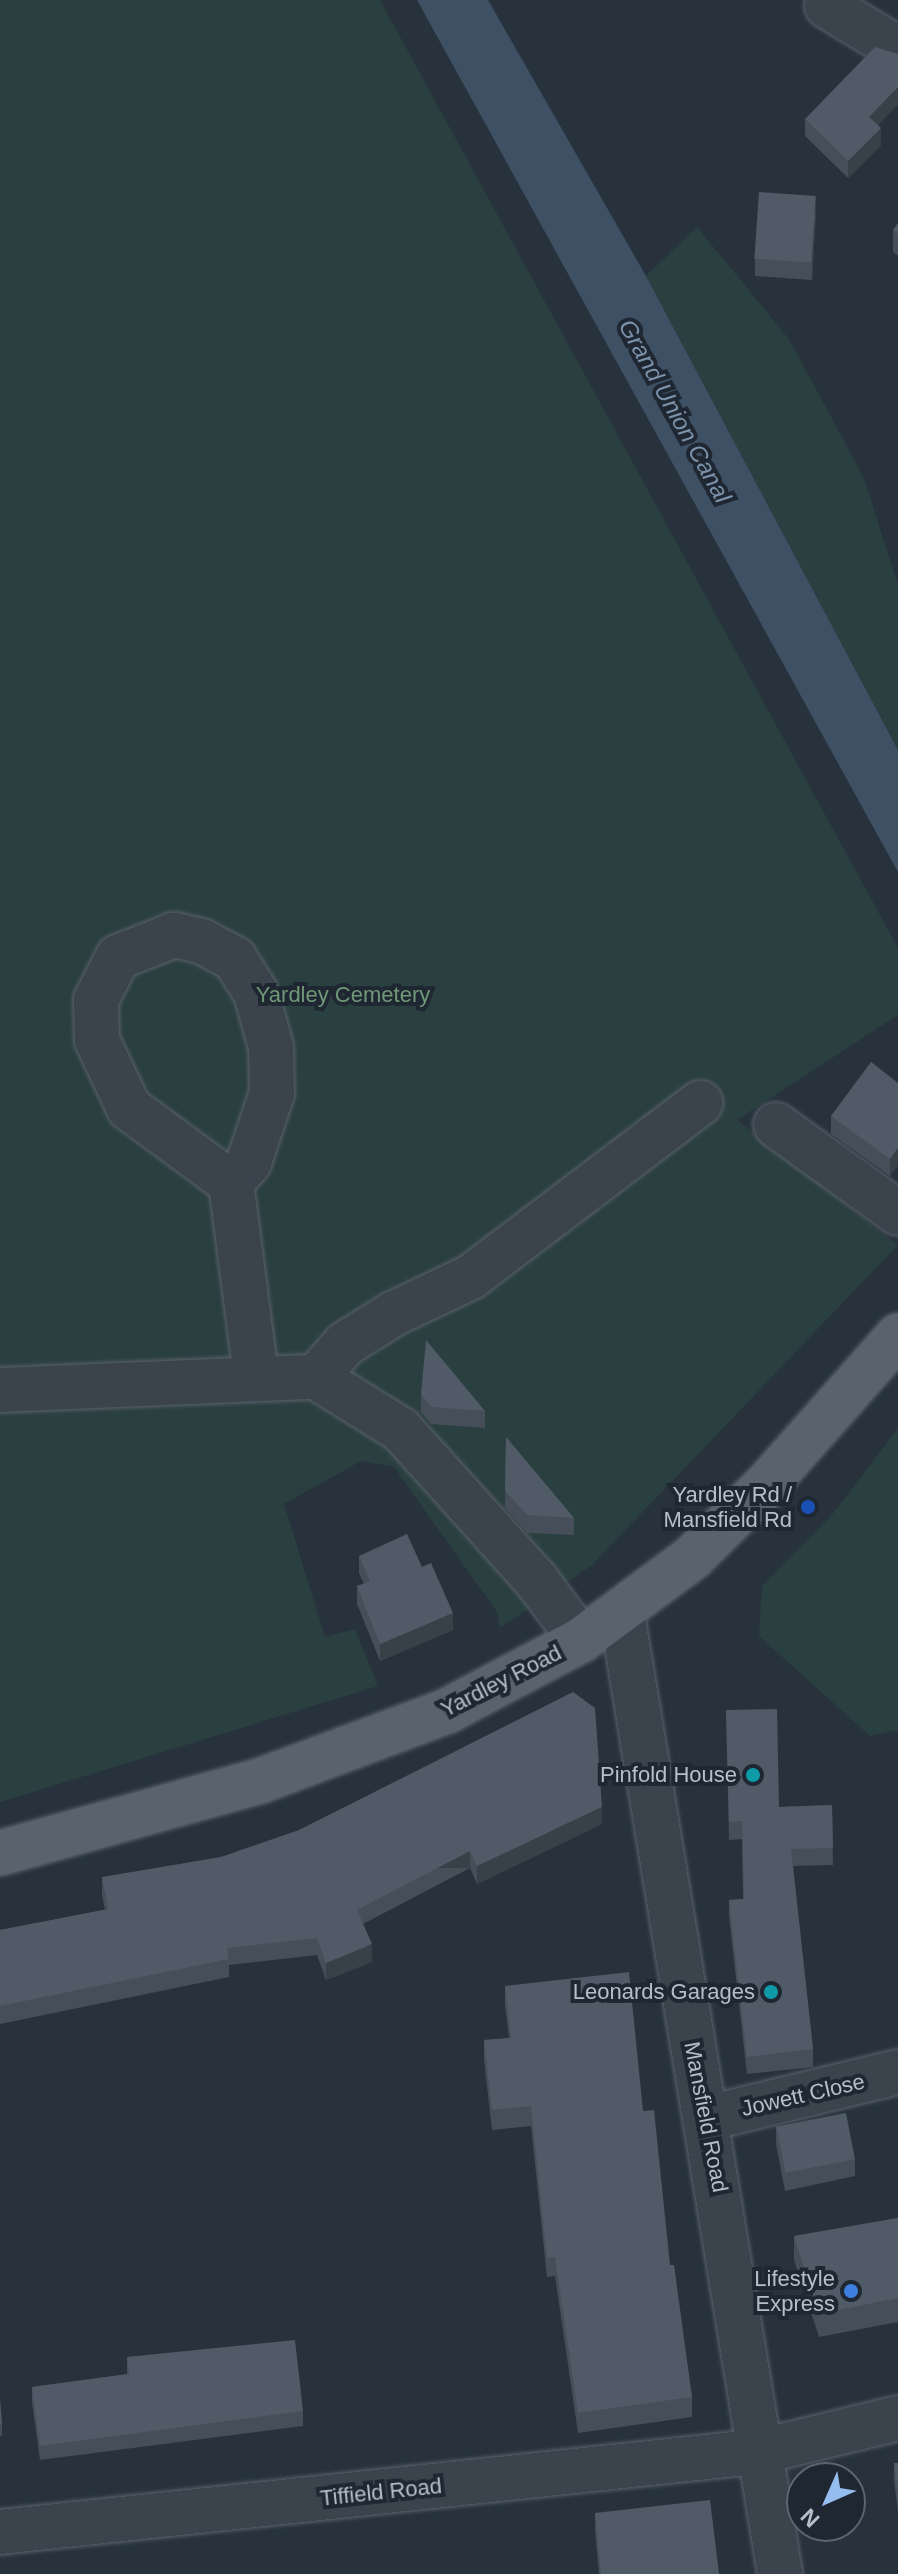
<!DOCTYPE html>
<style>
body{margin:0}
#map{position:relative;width:898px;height:2574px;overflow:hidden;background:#27323d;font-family:Arial,sans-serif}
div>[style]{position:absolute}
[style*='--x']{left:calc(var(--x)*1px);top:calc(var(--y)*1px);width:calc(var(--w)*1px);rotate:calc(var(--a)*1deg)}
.green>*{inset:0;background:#2a3f3f}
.water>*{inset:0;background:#3e5064}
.roads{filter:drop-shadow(0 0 2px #59616b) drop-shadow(0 0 2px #59616b)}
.minor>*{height:44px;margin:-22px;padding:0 22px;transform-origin:22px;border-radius:22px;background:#3b434d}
.major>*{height:44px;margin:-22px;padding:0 22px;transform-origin:22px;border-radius:22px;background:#59626d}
.wall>*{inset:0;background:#454e59}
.shaded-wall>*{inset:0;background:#384048;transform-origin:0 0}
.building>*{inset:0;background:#505b67;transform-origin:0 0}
.dots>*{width:22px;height:22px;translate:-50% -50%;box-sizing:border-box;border:4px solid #1f2832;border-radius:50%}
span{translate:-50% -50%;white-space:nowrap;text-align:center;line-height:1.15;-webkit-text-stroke:8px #1f2832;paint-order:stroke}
.park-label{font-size:22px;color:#709777}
.poi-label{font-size:22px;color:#b7bec8}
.right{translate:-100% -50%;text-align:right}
.street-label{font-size:22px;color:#b7bec8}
.water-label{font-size:24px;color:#7a91a9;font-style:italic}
.north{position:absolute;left:786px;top:2462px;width:80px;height:80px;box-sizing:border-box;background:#1f2832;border:2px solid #5c646e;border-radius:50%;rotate:225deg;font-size:22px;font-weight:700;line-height:32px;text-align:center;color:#b7bec8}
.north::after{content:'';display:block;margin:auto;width:28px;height:36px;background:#95bdef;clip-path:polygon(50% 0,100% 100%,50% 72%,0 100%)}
</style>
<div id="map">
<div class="green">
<i style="clip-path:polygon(0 0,380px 0,898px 948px,898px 1015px,737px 1120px,898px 1245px,592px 1565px,500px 1628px,497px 1612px,394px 1467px,361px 1461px,284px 1504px,325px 1637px,355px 1629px,378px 1686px,0 1802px)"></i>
<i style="clip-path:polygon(697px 227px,789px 339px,864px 478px,898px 585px,898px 750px,646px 276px)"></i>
<i style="clip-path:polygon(898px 1428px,898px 1730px,870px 1736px,759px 1636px,762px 1586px,831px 1516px)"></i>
</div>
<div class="water">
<i style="clip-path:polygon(417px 0,488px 0,646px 276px,898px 750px,898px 872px)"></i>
</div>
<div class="roads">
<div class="minor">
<i style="--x:827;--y:6;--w:83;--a:31.2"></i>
<i style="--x:776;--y:1125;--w:150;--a:35.8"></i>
<i style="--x:231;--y:1183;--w:28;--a:-49"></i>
<i style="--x:249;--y:1162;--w:73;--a:-71.6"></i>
<i style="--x:272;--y:1093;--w:46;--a:-91.2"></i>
<i style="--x:271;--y:1047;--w:56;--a:-105.5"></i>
<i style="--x:256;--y:993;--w:40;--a:-122"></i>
<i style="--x:235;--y:959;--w:38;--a:-152"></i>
<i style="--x:201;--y:941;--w:28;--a:-167"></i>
<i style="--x:174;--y:935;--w:60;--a:158.6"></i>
<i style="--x:118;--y:957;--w:48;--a:117.1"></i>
<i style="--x:96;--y:1000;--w:40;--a:88.6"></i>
<i style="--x:97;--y:1040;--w:75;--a:64.8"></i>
<i style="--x:129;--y:1108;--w:127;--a:36.3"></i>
<i style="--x:231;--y:1183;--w:195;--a:82.6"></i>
<i style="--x:316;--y:1377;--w:44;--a:-48.7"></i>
<i style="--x:345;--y:1344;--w:57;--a:-32"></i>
<i style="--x:393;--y:1314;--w:86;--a:-25.4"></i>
<i style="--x:471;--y:1277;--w:288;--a:-37.2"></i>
<i style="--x:0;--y:1390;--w:316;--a:-2.4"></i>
<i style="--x:316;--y:1377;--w:100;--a:31.9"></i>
<i style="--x:401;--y:1430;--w:202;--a:48"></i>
<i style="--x:536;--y:1580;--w:75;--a:53.1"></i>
<i style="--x:622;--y:1614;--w:973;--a:80.65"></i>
<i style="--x:708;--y:2118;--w:195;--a:-13.6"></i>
<i style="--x:0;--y:2532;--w:767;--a:-6.06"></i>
<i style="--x:763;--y:2451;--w:139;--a:-13.7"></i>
</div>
<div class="major">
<i style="--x:0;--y:1853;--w:270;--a:-15.5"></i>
<i style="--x:260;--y:1781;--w:200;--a:-20.5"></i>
<i style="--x:447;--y:1711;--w:152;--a:-27.9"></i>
<i style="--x:581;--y:1640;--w:139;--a:-36.5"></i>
<i style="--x:693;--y:1557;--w:104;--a:-44.6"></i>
<i style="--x:767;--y:1484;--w:198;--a:-48.5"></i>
</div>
</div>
<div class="wall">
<i style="clip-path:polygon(898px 54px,898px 104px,878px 125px,881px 145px,848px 178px,805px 136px,805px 119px)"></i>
<i style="clip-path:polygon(816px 213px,812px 280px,755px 276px,755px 259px)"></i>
<i style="clip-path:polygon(898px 223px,898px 256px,893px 252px,893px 230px)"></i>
<i style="clip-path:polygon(898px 1083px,890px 1176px,831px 1134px,831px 1116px)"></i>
<i style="clip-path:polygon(421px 1394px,485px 1411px,485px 1428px,431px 1424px,421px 1412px)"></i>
<i style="clip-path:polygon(506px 1437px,574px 1518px,574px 1535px,527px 1533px,505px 1508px)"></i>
<i style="clip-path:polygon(359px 1556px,422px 1567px,453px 1630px,380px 1661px,357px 1604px,357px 1586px,364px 1584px,359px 1573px)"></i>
<i style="clip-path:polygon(726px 1710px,779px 1807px,832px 1805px,833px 1865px,793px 1866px,813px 2049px,813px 2067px,747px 2074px,729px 1917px,729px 1900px,743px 1899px,742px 1839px,729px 1840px)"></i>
<i style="clip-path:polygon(602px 1824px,477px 1884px,470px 1868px,363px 1924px,372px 1962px,326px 1980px,317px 1955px,229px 1965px,229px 1977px,0 2024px,0 1930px,105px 1910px,102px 1895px,102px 1877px)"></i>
<i style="clip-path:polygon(505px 1986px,643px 2111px,692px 2397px,692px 2417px,578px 2433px,555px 2276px,547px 2277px,531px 2126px,492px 2130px,484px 2060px,484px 2040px,509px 2038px,505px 2005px)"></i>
<i style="clip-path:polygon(776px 2126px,855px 2159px,855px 2176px,785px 2191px,776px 2144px)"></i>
<i style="clip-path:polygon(898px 2218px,898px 2322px,819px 2337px,794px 2260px,794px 2236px)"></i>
<i style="clip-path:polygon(127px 2357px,303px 2411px,303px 2426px,40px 2460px,32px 2402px,32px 2387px,127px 2374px)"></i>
<i style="clip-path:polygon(0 2400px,2px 2424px,2px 2436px,0 2436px)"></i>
<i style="clip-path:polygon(894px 2463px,898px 2463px,898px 2512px,894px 2481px)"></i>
<i style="clip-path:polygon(595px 2513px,719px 2574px,599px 2574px,595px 2531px)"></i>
</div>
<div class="shaded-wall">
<i style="clip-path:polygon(898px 87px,898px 104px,869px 134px,869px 117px)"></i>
<i style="clip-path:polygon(881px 128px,881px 145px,848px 178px,848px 161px)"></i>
<i style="clip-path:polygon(816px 196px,816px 213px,812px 280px,812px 262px)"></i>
<i style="clip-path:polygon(898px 1148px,898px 1166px,890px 1176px,890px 1159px)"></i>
<i style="clip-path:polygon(453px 1613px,453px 1630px,380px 1661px,380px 1644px)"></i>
<i style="clip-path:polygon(602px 1807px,602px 1824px,477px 1884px,477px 1866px)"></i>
<i style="left:470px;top:1851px;width:17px;height:127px;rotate:90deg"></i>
<i style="clip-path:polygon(372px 1944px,372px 1962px,326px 1980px,326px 1963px)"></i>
</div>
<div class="building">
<i style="clip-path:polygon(875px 47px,898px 54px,898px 87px,869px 117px,881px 128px,848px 161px,805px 119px)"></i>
<i style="left:759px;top:192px;width:57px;height:67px;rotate:4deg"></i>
<i style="clip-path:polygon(898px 223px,898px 234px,893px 230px)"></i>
<i style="clip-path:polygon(871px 1062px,898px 1083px,898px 1148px,890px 1159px,831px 1116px)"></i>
<i style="clip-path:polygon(426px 1340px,485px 1411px,431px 1407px,421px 1394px)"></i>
<i style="clip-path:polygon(506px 1437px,574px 1518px,527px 1515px,505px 1491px)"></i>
<i style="clip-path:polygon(407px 1534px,422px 1567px,431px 1563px,453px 1613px,380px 1644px,357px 1586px,370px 1581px,359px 1556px)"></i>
<i style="clip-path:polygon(573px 1692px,595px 1708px,602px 1807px,477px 1866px,470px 1851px,357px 1910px,372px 1944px,326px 1963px,317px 1938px,227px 1948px,229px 1959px,0 2006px,0 1930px,108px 1909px,102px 1877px,221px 1857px,299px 1830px)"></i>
<i style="clip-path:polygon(777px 1709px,779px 1807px,832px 1805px,833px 1848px,791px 1849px,813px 2049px,747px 2057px,729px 1900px,744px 1899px,742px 1821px,729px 1822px,726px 1710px)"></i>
<i style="clip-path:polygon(629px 1972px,643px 2111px,654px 2110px,670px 2265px,674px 2265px,692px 2397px,578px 2413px,555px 2257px,547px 2258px,531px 2106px,492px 2110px,484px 2040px,511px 2038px,505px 1986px)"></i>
<i style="left:846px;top:2113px;width:47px;height:71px;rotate:79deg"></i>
<i style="clip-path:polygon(898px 2218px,898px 2298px,819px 2314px,794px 2236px)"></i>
<i style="clip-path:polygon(295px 2340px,303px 2411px,40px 2446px,32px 2387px,129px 2374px,127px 2357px)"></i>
<i style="clip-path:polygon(0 2400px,2px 2424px,0 2424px)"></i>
<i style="clip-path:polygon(894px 2463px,898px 2463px,898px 2495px)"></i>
<i style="clip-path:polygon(710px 2500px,719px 2574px,601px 2574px,595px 2513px)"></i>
</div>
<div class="dots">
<i style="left:808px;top:1507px;background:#1a4fb4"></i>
<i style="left:753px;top:1775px;background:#0f9aa8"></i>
<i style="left:771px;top:1992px;background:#0f9aa8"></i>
<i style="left:851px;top:2291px;background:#3f7fe0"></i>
</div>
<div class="park-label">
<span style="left:343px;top:995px">Yardley Cemetery</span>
</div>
<div class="poi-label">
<span class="right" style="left:792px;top:1507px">Yardley Rd /<br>Mansfield Rd</span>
<span class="right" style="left:737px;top:1775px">Pinfold House</span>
<span class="right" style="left:755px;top:1992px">Leonards Garages</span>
<span class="right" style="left:835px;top:2291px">Lifestyle<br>Express</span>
</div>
<div class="street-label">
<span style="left:501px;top:1681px;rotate:-27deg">Yardley Road</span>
<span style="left:803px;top:2095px;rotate:-13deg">Jowett Close</span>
<span style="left:706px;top:2117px;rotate:79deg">Mansfield Road</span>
<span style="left:381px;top:2492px;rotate:-6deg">Tiffield Road</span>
</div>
<div class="water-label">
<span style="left:675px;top:411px;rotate:61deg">Grand Union Canal</span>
</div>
<div class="north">N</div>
</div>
